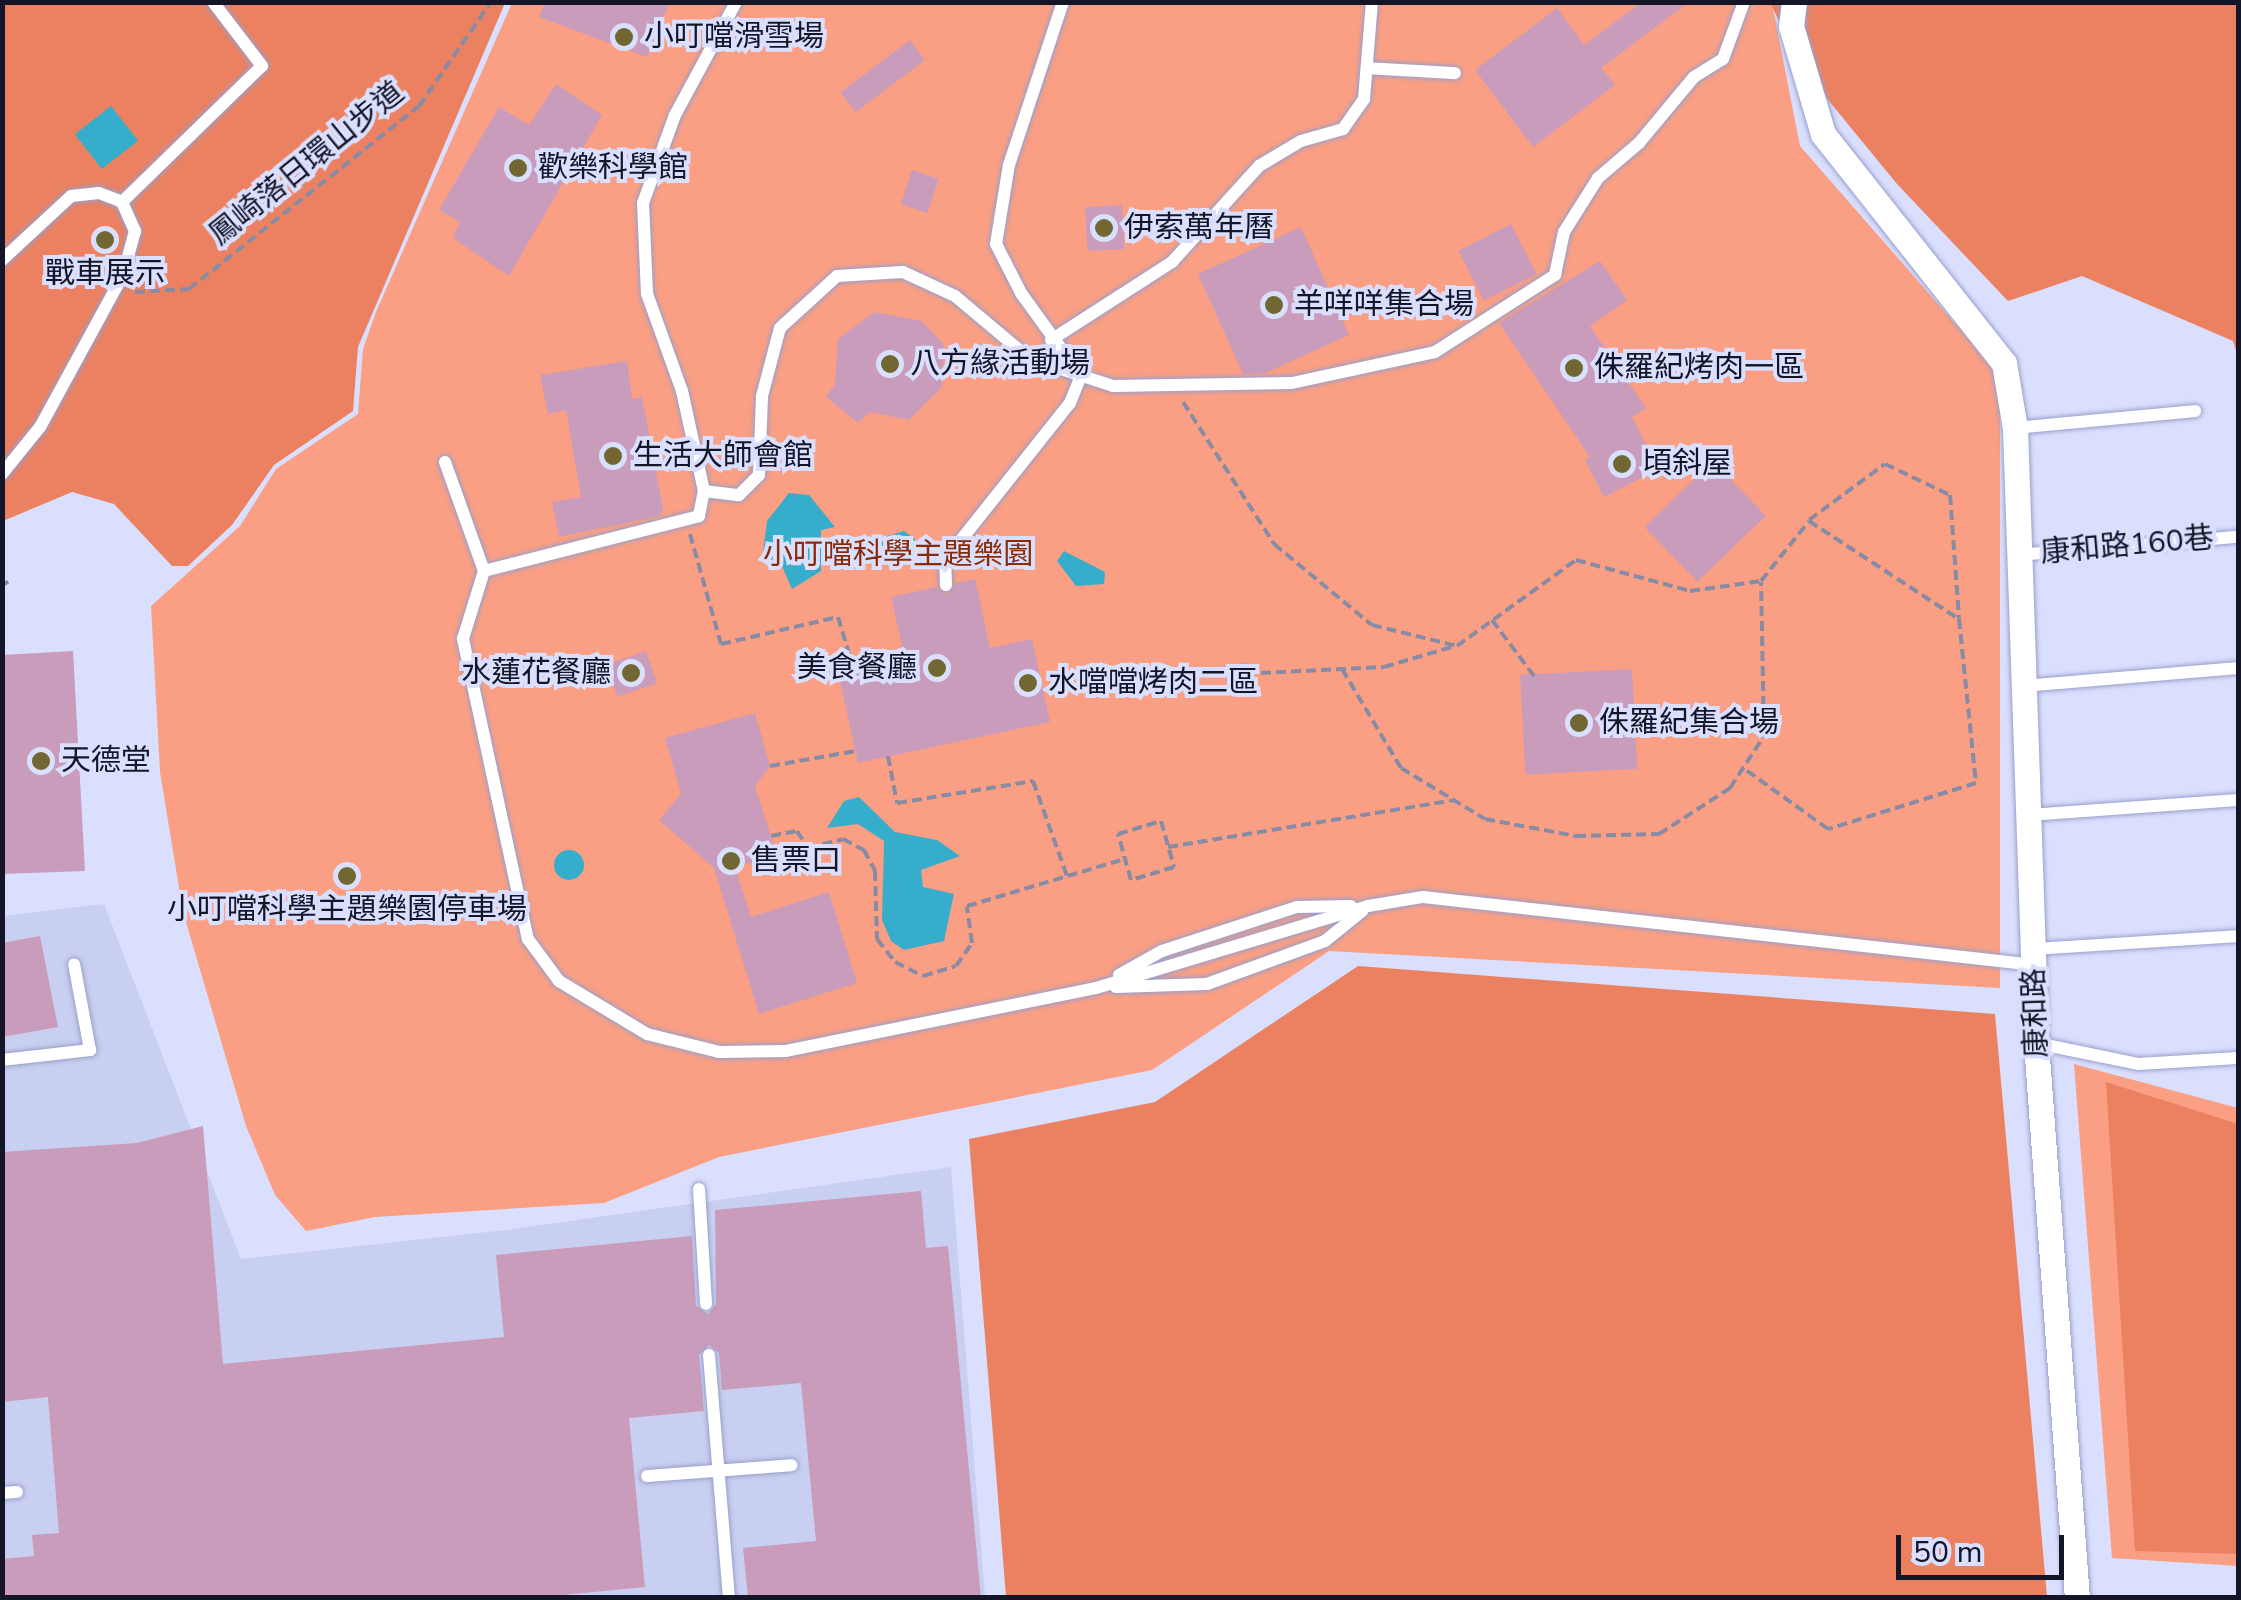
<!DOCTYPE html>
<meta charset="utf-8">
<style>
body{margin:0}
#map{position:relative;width:2241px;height:1600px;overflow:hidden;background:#dadffd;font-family:"Nunito Sans","Noto Sans TC",sans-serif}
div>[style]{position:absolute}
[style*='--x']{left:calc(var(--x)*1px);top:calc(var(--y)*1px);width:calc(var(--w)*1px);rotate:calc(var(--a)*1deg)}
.built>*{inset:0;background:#c9cff0}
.green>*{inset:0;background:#fa9f83}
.forest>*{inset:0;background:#eb8161}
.water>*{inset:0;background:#36adcb;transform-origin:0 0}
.round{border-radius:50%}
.building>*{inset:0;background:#c99cbb;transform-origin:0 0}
.path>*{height:4px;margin-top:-2px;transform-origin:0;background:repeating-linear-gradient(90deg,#878ba4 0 10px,transparent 0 15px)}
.roads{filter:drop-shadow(0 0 2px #999fcd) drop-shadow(0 0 2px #999fcd)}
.service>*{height:12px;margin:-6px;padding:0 6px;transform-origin:6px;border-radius:6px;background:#fff}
.minor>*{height:25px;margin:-12.5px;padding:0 12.5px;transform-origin:12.5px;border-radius:12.5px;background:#fff}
.dots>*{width:28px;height:28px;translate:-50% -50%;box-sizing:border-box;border:5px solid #dadffd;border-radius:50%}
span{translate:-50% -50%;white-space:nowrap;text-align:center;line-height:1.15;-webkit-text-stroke:8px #dadffd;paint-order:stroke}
.poi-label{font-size:30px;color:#141627}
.left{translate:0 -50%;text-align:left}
.right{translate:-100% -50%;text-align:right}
.street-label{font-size:30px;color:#141627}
.park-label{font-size:30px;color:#892b07}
.frame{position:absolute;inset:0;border:5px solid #141627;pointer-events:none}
.scale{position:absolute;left:1896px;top:1535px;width:168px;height:45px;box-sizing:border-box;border:5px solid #141627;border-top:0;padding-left:12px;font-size:30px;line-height:35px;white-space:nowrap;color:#141627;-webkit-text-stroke:8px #dadffd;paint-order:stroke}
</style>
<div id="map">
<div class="built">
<i style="clip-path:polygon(104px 904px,241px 1259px,506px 1230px,951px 1167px,985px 1597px,3px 1597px,2px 916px)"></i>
</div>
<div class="green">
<i style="clip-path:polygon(512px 3px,1772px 3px,1800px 146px,2000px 375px,2000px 988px,1329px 951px,1152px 1070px,719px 1157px,604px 1203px,375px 1217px,306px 1231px,275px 1195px,246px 1126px,183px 912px,160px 772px,151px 606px,240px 526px,276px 469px,358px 414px,363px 349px,376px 312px)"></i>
<i style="clip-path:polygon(2074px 1064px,2238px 1108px,2238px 1566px,2112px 1558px)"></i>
</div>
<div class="forest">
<i style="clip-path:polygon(3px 3px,505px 3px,358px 347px,353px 411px,274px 465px,232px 525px,188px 566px,172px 566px,114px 504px,72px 492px,3px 521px)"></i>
<i style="clip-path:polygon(1770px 3px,2238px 3px,2238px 357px,2233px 341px,2082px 276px,2008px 301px,1897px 184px,1806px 73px)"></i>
<i style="clip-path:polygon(1358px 966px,1995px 1014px,2047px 1597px,1006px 1597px,969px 1139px,1155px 1102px)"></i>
<i style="clip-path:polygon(2106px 1082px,2238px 1124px,2238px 1554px,2135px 1551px)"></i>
</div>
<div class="water">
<i style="left:111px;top:106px;width:44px;height:46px;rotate:52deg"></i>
<i style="clip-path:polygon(789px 493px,809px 495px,835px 527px,821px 530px,821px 571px,792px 589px,781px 564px,762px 561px,767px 521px)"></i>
<i style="clip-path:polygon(904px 531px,915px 539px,911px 563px,898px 563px,883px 546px,856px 545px)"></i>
<i style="clip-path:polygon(1064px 551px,1105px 572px,1104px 584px,1076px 586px,1057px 561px)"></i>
<i style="clip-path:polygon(859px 797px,895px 832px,937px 840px,960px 856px,921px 870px,923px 887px,954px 894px,944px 941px,904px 950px,891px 941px,882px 920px,884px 841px,858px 824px,827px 828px,844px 801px)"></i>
<i class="round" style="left:554px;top:850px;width:30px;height:30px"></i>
</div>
<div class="building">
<i style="clip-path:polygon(545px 2px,670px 2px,647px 57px,539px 17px)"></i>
<i style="clip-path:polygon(1642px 2px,1689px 2px,1601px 68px,1615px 85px,1533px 147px,1475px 70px,1557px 8px,1584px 45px)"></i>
<i style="left:910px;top:40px;width:25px;height:87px;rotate:53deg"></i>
<i style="clip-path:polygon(556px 84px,602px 115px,509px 276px,453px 238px,460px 222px,439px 210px,499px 107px,529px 125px)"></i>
<i style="left:912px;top:170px;width:28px;height:36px;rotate:18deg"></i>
<i style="left:1122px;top:205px;width:44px;height:37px;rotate:87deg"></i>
<i style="left:1511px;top:224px;width:56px;height:59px;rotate:63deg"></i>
<i style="clip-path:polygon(1301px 227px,1349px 335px,1265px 373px,1243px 374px,1198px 274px)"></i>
<i style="clip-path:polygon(1600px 261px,1627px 300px,1590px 326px,1646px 408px,1632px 417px,1659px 469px,1604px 497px,1585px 460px,1590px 457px,1499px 323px)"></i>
<i style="clip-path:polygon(874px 312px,922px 321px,944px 345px,942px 387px,909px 420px,870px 412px,858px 423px,826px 397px,835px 384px,838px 339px)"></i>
<i style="clip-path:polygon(627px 361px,632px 399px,642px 397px,663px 509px,659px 516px,559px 537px,552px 502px,581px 497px,566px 410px,548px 414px,540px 375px)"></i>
<i style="left:1713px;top:461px;width:76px;height:95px;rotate:46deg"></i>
<i style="clip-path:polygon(975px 579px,990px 648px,1032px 639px,1050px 722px,858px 763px,839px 677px,906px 663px,891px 597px,936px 587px,947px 595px,956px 583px)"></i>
<i style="clip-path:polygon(73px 651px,85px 871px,2px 874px,2px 655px)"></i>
<i style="left:646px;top:651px;width:34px;height:42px;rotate:71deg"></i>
<i style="left:1248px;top:662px;width:26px;height:25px;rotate:79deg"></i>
<i style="left:1632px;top:669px;width:100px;height:112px;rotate:87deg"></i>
<i style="clip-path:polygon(755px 713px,770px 766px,755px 786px,777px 855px,735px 867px,751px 917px,829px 892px,857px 983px,759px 1014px,714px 868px,659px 820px,681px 794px,665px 738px)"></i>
<i style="clip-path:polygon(40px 936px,58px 1027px,2px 1037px,2px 943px)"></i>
<i style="clip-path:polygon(203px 1126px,223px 1364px,504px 1337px,496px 1255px,692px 1236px,696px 1306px,708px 1314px,716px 1304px,715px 1210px,921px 1191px,926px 1248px,948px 1246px,981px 1598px,748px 1598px,743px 1548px,816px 1541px,801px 1383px,722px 1390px,719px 1353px,709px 1345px,699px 1355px,704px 1411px,629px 1418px,645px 1587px,532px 1598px,2px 1598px,2px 1559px,34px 1556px,32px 1535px,59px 1533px,48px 1397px,2px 1402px,2px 1152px,137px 1143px)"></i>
</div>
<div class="path">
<i style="--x:135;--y:292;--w:54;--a:-3.2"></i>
<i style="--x:189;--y:289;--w:294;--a:-38.5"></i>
<i style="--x:419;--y:106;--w:126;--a:-55.3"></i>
<i style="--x:1183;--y:402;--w:169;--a:57.3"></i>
<i style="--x:1274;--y:544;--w:127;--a:39.6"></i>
<i style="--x:1372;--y:625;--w:88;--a:13.9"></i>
<i style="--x:1457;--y:646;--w:147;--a:-35.9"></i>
<i style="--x:1576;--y:560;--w:118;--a:15.2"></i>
<i style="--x:1690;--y:591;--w:72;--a:-8"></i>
<i style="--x:1761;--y:581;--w:77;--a:-51.3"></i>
<i style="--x:1809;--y:521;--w:179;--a:33.2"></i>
<i style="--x:1959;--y:619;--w:165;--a:84.1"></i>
<i style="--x:1976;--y:783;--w:155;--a:162.7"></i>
<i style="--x:1828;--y:829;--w:105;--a:-144.3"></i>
<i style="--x:1809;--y:520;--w:94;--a:-36.4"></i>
<i style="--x:1885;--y:464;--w:72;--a:25.5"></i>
<i style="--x:1950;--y:495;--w:124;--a:85.8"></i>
<i style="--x:690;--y:534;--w:114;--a:74.3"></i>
<i style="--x:721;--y:644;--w:120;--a:-13"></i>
<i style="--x:838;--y:617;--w:59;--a:73.4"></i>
<i style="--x:2;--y:585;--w:7;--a:-27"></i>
<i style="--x:1492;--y:620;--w:70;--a:53.1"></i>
<i style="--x:1342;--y:669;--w:115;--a:59.2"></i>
<i style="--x:1401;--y:768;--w:98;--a:31.3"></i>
<i style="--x:1485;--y:819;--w:93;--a:10.6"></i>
<i style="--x:1576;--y:836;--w:83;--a:-1.4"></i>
<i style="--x:1659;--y:834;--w:85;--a:-32.9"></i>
<i style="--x:1730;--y:788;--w:62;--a:-56.8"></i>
<i style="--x:1764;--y:736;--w:154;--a:-91.1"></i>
<i style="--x:1261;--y:673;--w:123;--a:-2.8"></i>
<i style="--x:1384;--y:667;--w:71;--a:-16.4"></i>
<i style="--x:888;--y:756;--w:48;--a:79.2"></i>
<i style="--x:897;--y:803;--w:138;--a:-9.2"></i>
<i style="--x:1033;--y:781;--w:101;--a:70.3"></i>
<i style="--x:770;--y:766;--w:87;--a:-9.9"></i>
<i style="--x:1161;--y:821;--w:48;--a:74.2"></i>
<i style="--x:1174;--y:867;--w:45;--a:163.2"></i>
<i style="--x:1131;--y:880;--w:48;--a:-105.8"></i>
<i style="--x:1118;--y:834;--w:45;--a:-16.8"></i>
<i style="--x:771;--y:836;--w:26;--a:-11"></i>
<i style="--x:797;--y:831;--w:20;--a:57"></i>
<i style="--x:808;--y:848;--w:36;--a:-14"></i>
<i style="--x:843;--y:839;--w:24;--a:28"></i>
<i style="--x:864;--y:850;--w:24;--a:62"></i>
<i style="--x:875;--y:871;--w:68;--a:88.3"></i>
<i style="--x:877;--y:939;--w:29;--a:52"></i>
<i style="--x:895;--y:962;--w:31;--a:27"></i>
<i style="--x:923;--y:976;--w:34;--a:-17"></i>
<i style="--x:956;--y:966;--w:28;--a:-55"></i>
<i style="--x:972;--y:943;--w:37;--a:-98"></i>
<i style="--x:967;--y:906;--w:165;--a:-16.6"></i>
<i style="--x:1168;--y:847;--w:290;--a:-9.3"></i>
</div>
<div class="roads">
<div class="service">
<i style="--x:1367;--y:68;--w:88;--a:3.3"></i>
<i style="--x:122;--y:202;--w:195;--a:-44.2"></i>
<i style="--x:262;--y:66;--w:81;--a:-127.4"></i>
<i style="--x:2;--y:260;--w:94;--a:-42.8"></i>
<i style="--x:71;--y:196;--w:28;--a:-6"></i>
<i style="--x:99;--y:193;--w:25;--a:21"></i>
<i style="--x:122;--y:202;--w:32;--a:66"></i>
<i style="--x:135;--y:231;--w:46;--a:105.3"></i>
<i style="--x:123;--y:275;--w:173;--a:118.6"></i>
<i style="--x:40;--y:427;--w:60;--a:129"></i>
<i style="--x:1051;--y:340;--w:144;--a:-32.8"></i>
<i style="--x:1172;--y:262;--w:130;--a:-47.8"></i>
<i style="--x:1259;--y:166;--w:49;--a:-30.8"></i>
<i style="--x:1301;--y:141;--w:44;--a:-15.9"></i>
<i style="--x:1343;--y:129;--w:37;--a:-55"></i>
<i style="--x:1364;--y:99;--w:97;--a:-85.3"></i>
<i style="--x:2015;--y:428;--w:181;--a:-5.4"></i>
<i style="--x:445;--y:462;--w:116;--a:70.3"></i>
<i style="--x:484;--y:571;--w:71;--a:107.2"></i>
<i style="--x:463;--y:639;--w:307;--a:77.8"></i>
<i style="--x:528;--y:939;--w:52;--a:53.6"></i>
<i style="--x:559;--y:981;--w:103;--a:31.1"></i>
<i style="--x:647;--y:1034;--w:74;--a:14"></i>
<i style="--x:719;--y:1052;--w:67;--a:-0.9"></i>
<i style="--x:786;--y:1051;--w:316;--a:-11.5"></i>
<i style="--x:1096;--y:988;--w:284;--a:-16.8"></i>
<i style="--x:1368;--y:906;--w:56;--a:-9.3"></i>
<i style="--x:1423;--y:897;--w:616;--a:6.34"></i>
<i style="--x:704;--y:491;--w:35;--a:7"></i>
<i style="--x:739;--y:495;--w:28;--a:-45"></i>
<i style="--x:759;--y:475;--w:79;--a:-87.8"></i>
<i style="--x:762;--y:396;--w:70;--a:-75.2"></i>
<i style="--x:780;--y:328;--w:77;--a:-42.4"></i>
<i style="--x:837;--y:276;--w:66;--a:-3.5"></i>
<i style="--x:903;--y:272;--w:57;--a:24.8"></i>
<i style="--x:955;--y:296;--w:98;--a:40"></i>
<i style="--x:1030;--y:359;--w:87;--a:18"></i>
<i style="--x:1113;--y:386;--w:179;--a:-1"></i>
<i style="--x:1292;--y:383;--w:146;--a:-12.2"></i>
<i style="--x:1435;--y:352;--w:143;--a:-32.7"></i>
<i style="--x:1555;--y:275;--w:44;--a:-78.2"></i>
<i style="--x:1564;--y:232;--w:64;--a:-57.8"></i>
<i style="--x:1598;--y:178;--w:54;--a:-40.5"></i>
<i style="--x:1639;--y:143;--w:86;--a:-50.2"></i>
<i style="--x:1694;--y:77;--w:34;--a:-32"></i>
<i style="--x:1723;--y:59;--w:61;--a:-69.8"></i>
<i style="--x:2017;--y:555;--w:222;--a:-4.7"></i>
<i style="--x:484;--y:571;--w:222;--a:-14.3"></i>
<i style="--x:699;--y:516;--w:25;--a:-79"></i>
<i style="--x:704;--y:491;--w:102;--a:-102.4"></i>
<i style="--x:682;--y:391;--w:103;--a:-109.8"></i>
<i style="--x:647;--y:294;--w:91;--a:-92.5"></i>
<i style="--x:643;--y:203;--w:94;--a:-70"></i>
<i style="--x:675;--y:115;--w:128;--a:-61.6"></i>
<i style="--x:946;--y:585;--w:25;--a:-92"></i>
<i style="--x:945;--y:560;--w:201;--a:-51.5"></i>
<i style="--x:1070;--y:403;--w:29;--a:-68"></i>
<i style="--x:1081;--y:376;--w:102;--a:-125.9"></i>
<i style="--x:1021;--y:293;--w:55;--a:-117"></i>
<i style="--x:996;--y:244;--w:80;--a:-80.7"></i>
<i style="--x:1009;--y:165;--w:172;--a:-71.7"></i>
<i style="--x:2023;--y:686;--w:216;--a:-4.8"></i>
<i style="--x:2028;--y:815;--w:211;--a:-4.1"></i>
<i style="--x:2034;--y:949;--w:204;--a:-3.6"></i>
<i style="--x:1119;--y:975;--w:49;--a:-29.2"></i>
<i style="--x:1162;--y:951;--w:142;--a:-18.1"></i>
<i style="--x:1297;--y:907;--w:54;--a:-1.1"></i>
<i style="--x:1116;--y:987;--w:91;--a:-1.9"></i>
<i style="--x:1207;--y:984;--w:126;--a:-20"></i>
<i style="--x:1325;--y:941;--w:48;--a:-39"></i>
<i style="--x:2036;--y:1043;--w:104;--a:11.6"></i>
<i style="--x:2138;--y:1064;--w:100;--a:-3.4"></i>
<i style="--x:2;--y:1060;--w:89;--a:-6.5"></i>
<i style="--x:90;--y:1050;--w:87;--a:-100.5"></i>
<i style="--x:699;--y:1189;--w:115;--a:86.5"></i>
<i style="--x:709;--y:1355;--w:244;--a:85.3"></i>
<i style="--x:647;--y:1476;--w:145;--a:-4.3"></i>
<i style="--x:2;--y:1493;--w:15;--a:-4"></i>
</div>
<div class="minor">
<i style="--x:1794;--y:2;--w:24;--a:97"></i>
<i style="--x:1791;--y:26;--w:113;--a:73.5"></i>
<i style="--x:1823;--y:134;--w:292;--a:51.7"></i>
<i style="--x:2004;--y:363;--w:66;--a:80.4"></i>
<i style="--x:2015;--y:428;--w:615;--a:88.04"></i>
<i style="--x:2036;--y:1043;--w:557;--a:85.78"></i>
</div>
</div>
<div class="dots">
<i style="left:624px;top:37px;background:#716733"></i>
<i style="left:518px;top:168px;background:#716733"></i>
<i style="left:1104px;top:228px;background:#716733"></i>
<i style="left:105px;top:240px;background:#716733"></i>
<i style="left:1274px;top:305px;background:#716733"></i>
<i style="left:890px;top:364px;background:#716733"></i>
<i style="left:1574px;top:368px;background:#716733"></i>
<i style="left:613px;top:456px;background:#716733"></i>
<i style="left:1622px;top:464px;background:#716733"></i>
<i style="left:937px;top:668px;background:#716733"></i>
<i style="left:631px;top:673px;background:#716733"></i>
<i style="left:1028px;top:683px;background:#716733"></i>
<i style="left:1579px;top:723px;background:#716733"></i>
<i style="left:41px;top:761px;background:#716733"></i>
<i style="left:731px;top:861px;background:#716733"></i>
<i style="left:347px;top:876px;background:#716733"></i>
</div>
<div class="poi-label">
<span class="left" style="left:644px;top:37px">小叮噹滑雪場</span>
<span class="left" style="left:538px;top:168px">歡樂科學館</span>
<span class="left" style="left:1124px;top:228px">伊索萬年曆</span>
<span style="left:105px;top:274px">戰車展示</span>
<span class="left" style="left:1294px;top:305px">羊咩咩集合場</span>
<span class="left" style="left:910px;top:364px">八方緣活動場</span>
<span class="left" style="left:1594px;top:368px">侏羅紀烤肉一區</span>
<span class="left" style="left:633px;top:456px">生活大師會館</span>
<span class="left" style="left:1642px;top:464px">頃斜屋</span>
<span class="right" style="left:917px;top:668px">美食餐廳</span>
<span class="right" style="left:611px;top:673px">水蓮花餐廳</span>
<span class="left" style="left:1048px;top:683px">水噹噹烤肉二區</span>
<span class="left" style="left:1599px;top:723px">侏羅紀集合場</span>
<span class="left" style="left:61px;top:761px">天德堂</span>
<span class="left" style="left:751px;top:861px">售票口</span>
<span style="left:347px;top:910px">小叮噹科學主題樂園停車場</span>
</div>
<div class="street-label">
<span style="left:307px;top:164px;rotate:-39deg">鳳崎落日環山步道</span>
<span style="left:2127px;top:546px;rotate:-5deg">康和路160巷</span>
<span style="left:2036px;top:1013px;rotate:-92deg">康和路</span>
</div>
<div class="park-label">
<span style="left:898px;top:555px">小叮噹科學主題樂園</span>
</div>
<div class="frame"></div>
<div class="scale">50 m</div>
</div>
